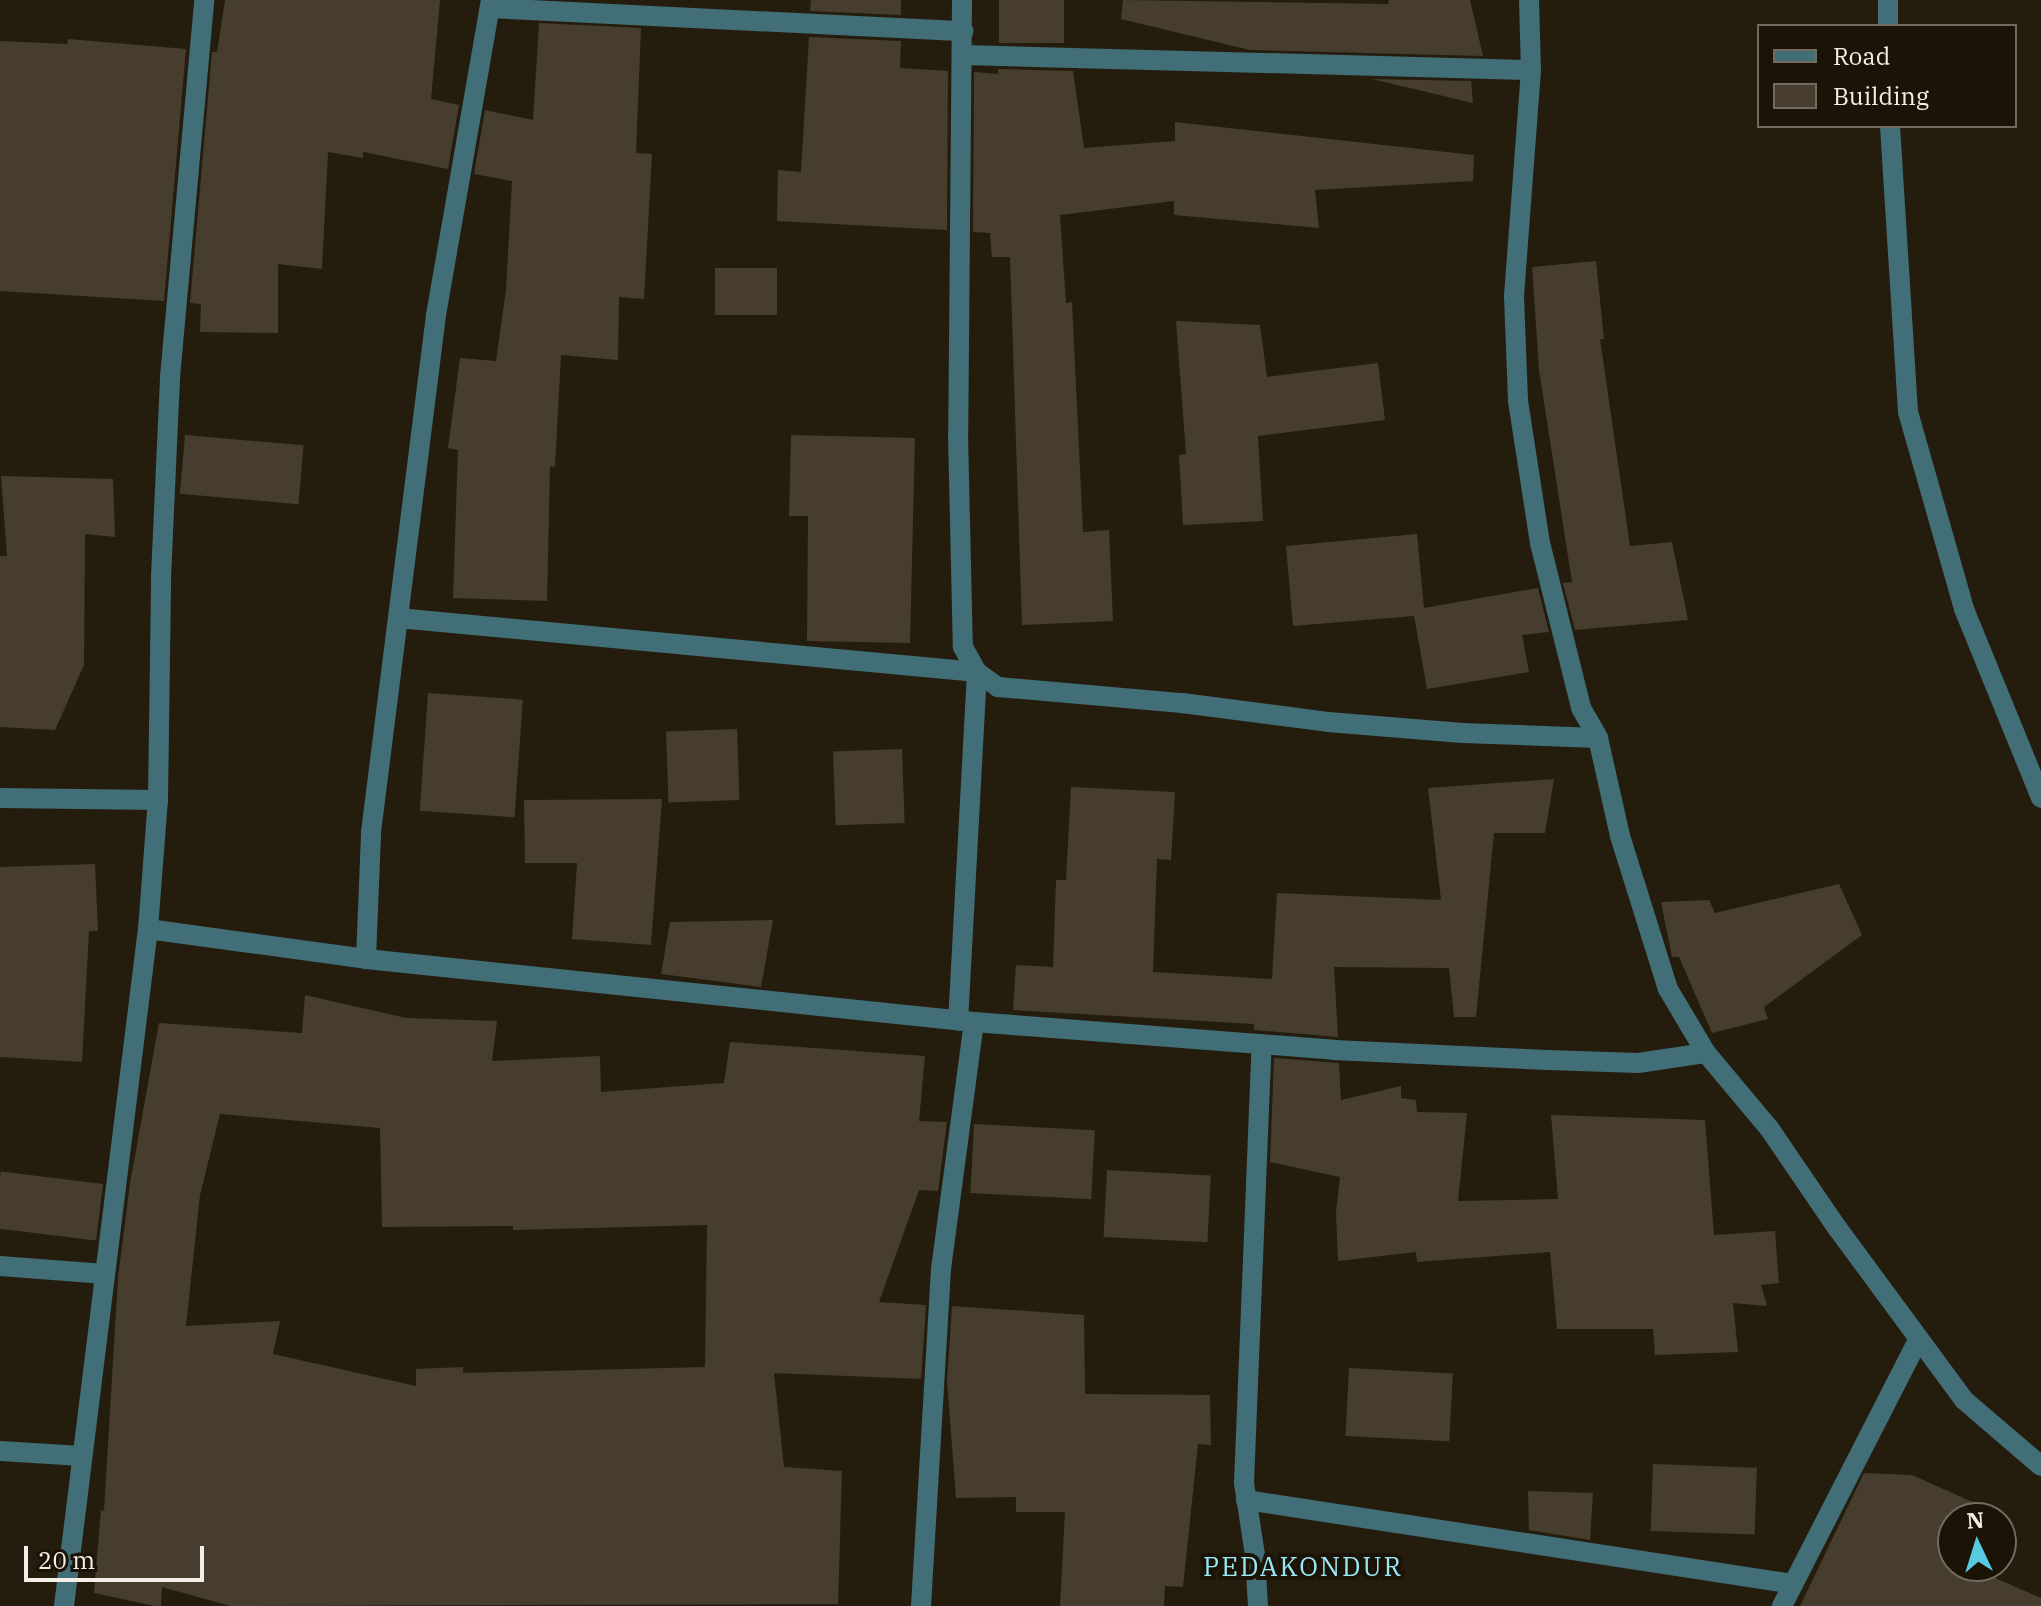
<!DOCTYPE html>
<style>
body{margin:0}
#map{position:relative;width:2041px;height:1606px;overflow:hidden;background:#241d0e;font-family:"IBM Plex Serif",serif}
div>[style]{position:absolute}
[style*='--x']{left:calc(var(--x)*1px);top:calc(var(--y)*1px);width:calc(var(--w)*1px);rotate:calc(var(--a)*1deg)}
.building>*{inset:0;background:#463d2e;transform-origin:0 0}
.minor>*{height:20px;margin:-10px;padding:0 10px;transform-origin:10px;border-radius:10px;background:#426e77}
span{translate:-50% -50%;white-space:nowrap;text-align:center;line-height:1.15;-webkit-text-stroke:8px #1b1306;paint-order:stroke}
.quarter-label{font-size:26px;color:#99e8f8;letter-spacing:2px}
.legend{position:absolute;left:1757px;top:24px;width:260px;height:104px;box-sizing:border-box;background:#1b1306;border:2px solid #726b60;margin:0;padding:10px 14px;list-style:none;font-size:24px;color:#f4efe6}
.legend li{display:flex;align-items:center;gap:16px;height:40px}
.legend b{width:40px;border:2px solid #726b60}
.north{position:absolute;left:1937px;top:1502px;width:80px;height:80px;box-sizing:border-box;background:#1b1306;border:2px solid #726b60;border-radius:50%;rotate:356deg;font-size:22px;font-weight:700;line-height:32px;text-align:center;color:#f4efe6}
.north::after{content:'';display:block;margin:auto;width:28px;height:36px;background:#55cae0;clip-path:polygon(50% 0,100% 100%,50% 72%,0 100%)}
.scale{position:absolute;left:24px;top:1546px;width:180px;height:36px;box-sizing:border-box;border:4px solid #f4efe6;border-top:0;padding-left:10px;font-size:24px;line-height:28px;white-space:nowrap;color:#f4efe6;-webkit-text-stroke:6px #1b1306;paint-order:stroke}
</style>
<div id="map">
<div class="building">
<i style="clip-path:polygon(225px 0,440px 0,431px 99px,459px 105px,448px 169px,363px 152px,363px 158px,328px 152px,322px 269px,278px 264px,278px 333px,200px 332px,201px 304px,190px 303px,212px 52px,217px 52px)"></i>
<i style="clip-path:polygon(811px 0,901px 0,901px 15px,810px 11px)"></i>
<i style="left:999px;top:0;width:65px;height:43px"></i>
<i style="clip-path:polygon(1123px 0,1388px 4px,1389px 0,1470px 0,1483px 56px,1250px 50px,1121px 19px)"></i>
<i style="clip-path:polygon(539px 23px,641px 28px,636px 153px,652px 154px,644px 299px,619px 297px,618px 360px,561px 355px,555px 467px,550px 466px,547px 601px,453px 598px,458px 450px,448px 448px,460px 358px,496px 361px,506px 290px,512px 181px,474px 174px,485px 110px,533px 120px)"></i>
<i style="clip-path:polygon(809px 37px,901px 41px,900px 68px,948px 71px,947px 230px,777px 221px,778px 170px,801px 172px)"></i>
<i style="clip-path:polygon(68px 39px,186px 49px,164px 301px,0 291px,0 41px,67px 44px)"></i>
<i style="clip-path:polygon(998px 69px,1073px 71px,1084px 148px,1175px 141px,1175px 122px,1474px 155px,1473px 181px,1315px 190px,1319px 228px,1174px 215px,1174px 201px,1060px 215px,1066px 303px,1072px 302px,1083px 532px,1109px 530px,1113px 621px,1022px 625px,1010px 257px,992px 257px,990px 233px,973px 232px,974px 72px,998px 74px)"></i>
<i style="clip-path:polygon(1372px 79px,1471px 81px,1473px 103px)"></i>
<i style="clip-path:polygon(1596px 261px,1604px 339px,1600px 339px,1630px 546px,1672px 542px,1688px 620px,1575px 630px,1563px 583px,1572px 582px,1539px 370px,1532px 267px)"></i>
<i style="left:777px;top:268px;width:47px;height:62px;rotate:90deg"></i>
<i style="clip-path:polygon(1176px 321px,1260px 325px,1267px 377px,1378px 363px,1385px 420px,1258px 436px,1263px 521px,1183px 525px,1179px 455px,1186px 454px)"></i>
<i style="left:185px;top:435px;width:119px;height:59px;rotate:5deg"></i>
<i style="clip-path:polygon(791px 435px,915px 438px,910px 643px,807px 641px,808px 516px,789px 516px)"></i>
<i style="clip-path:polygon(1px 476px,113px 479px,115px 537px,85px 534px,84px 665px,55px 730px,0 727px,0 556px,7px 556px)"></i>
<i style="clip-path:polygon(1417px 534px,1424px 608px,1538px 588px,1549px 632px,1522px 635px,1529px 672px,1427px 689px,1414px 616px,1293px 626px,1286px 546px)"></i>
<i style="left:428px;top:693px;width:95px;height:118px;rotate:4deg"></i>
<i style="left:737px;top:729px;width:71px;height:71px;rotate:88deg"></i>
<i style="left:902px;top:749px;width:74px;height:69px;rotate:88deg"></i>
<i style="clip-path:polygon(1554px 779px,1545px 833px,1494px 833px,1476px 1017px,1454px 1017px,1449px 968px,1334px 967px,1338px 1037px,1254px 1030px,1254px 1024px,1013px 1010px,1016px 965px,1053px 967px,1056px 880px,1066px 880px,1071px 787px,1175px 792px,1171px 860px,1157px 859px,1153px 972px,1272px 979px,1277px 893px,1441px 900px,1428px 788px)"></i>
<i style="clip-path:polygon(662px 799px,651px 945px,572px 939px,577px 863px,525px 863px,524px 800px)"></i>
<i style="clip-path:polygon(95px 864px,98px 931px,89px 931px,82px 1062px,0 1057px,0 867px)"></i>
<i style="clip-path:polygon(1839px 884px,1862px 935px,1764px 1007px,1768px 1019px,1712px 1033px,1679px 957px,1672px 957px,1661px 902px,1709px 900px,1715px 913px)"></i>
<i style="clip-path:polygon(773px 920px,761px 987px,661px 974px,670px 922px)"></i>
<i style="clip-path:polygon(evenodd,305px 995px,406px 1018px,497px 1021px,492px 1061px,600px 1056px,601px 1092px,724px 1083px,730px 1042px,925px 1056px,919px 1121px,947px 1122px,938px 1191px,919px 1190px,879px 1302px,926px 1305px,921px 1379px,774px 1373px,784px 1467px,842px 1471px,838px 1604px,230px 1606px,162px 1587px,161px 1606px,155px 1606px,94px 1593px,101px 1510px,104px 1511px,118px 1278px,130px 1183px,159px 1023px,302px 1033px,305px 995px,220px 1114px,380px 1128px,382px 1227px,513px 1226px,513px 1230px,707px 1225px,705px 1367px,463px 1373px,463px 1367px,416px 1369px,416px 1386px,273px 1354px,280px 1321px,186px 1326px,200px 1195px,220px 1114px)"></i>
<i style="clip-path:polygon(1274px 1058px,1339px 1063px,1341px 1100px,1401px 1086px,1401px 1098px,1416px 1100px,1417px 1112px,1467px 1113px,1458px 1201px,1558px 1199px,1551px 1115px,1705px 1120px,1714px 1235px,1775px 1231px,1779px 1283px,1761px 1285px,1767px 1306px,1733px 1303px,1738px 1352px,1655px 1355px,1653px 1329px,1557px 1329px,1550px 1252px,1417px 1262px,1416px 1252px,1338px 1261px,1336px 1212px,1340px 1177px,1270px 1162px)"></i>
<i style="left:974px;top:1124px;width:121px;height:69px;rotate:3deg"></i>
<i style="left:1107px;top:1170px;width:104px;height:67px;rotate:3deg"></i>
<i style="left:103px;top:1184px;width:57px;height:103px;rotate:97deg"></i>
<i style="clip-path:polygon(952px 1306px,1084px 1315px,1085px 1394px,1210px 1395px,1211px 1445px,1198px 1444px,1183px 1587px,1165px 1586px,1164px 1606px,1060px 1606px,1065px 1512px,1016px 1512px,1016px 1497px,956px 1498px,947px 1381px)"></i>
<i style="left:1349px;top:1368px;width:104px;height:68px;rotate:3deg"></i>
<i style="left:1653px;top:1464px;width:104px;height:67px;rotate:2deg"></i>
<i style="clip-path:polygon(1864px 1473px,1912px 1475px,1986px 1508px,1981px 1518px,1953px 1518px,1953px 1566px,1968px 1566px,2041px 1598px,2041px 1606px,1800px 1606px)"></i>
<i style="clip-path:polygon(1528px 1491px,1593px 1493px,1590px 1540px,1529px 1530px)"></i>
</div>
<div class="minor">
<i style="--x:962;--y:0;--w:434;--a:90.5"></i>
<i style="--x:958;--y:434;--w:213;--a:88.7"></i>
<i style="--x:963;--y:647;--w:29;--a:61"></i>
<i style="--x:977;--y:672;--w:26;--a:36"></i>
<i style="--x:998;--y:687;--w:185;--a:5"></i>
<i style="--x:1182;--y:703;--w:147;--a:7.4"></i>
<i style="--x:1328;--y:722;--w:135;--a:4.7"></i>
<i style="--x:1463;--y:733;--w:135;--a:2.1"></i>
<i style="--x:1529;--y:0;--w:70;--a:88.4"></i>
<i style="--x:1531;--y:70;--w:227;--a:94.3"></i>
<i style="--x:1514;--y:296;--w:105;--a:87.8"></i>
<i style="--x:1518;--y:401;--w:144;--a:81.2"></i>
<i style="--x:1540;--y:543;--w:170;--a:76"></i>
<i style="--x:1581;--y:708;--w:34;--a:60"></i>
<i style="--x:1598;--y:738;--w:100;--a:77.3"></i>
<i style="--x:1620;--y:836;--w:160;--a:72.6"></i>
<i style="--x:1668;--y:989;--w:74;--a:59.3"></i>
<i style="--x:1706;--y:1053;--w:98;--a:50"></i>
<i style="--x:1769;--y:1128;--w:122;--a:55.7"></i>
<i style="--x:1838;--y:1229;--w:212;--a:53.6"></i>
<i style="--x:1964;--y:1400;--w:101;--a:40.6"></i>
<i style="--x:1888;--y:0;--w:26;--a:90"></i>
<i style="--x:490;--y:8;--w:474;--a:2.8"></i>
<i style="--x:964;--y:55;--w:567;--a:1.52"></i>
<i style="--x:1890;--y:126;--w:287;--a:86.4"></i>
<i style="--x:1908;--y:412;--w:205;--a:74.1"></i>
<i style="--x:1964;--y:609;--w:204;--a:67.8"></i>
<i style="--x:398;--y:618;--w:582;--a:5.33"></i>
<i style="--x:977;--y:672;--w:349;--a:93.1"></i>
<i style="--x:0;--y:798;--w:158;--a:0.7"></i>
<i style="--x:148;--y:929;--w:220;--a:7.8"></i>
<i style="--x:366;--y:959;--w:611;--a:5.92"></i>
<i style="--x:974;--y:1022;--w:361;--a:4.4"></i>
<i style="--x:1334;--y:1050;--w:214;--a:2.7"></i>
<i style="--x:1548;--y:1060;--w:90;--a:1.9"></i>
<i style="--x:1638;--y:1063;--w:69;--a:-8.4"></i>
<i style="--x:366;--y:959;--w:127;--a:-87.7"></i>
<i style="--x:371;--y:832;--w:521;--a:-82.83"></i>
<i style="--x:436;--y:315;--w:320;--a:-80.1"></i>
<i style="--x:0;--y:1266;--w:105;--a:4.4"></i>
<i style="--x:0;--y:1451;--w:82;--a:3.5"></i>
<i style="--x:1246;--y:1500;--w:553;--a:8.73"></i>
<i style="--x:64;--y:1606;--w:682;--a:-82.93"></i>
<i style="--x:148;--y:929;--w:129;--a:-85.6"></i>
<i style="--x:158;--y:800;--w:223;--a:-89.2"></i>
<i style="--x:161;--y:577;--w:200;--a:-87.4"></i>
<i style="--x:170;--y:377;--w:379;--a:-84.8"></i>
<i style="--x:921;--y:1606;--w:338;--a:-86.6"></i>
<i style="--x:941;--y:1269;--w:249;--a:-82.4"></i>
<i style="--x:1258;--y:1606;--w:51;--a:-93.4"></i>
<i style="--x:1255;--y:1555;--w:73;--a:-98.7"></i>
<i style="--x:1244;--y:1483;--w:439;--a:-87.7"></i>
<i style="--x:1782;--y:1606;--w:299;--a:-62.9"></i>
</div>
<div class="quarter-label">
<span style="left:1303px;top:1567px">PEDAKONDUR</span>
</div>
<ul class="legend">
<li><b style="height:10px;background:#426e77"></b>Road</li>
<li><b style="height:22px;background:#463d2e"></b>Building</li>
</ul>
<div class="north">N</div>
<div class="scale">20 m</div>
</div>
